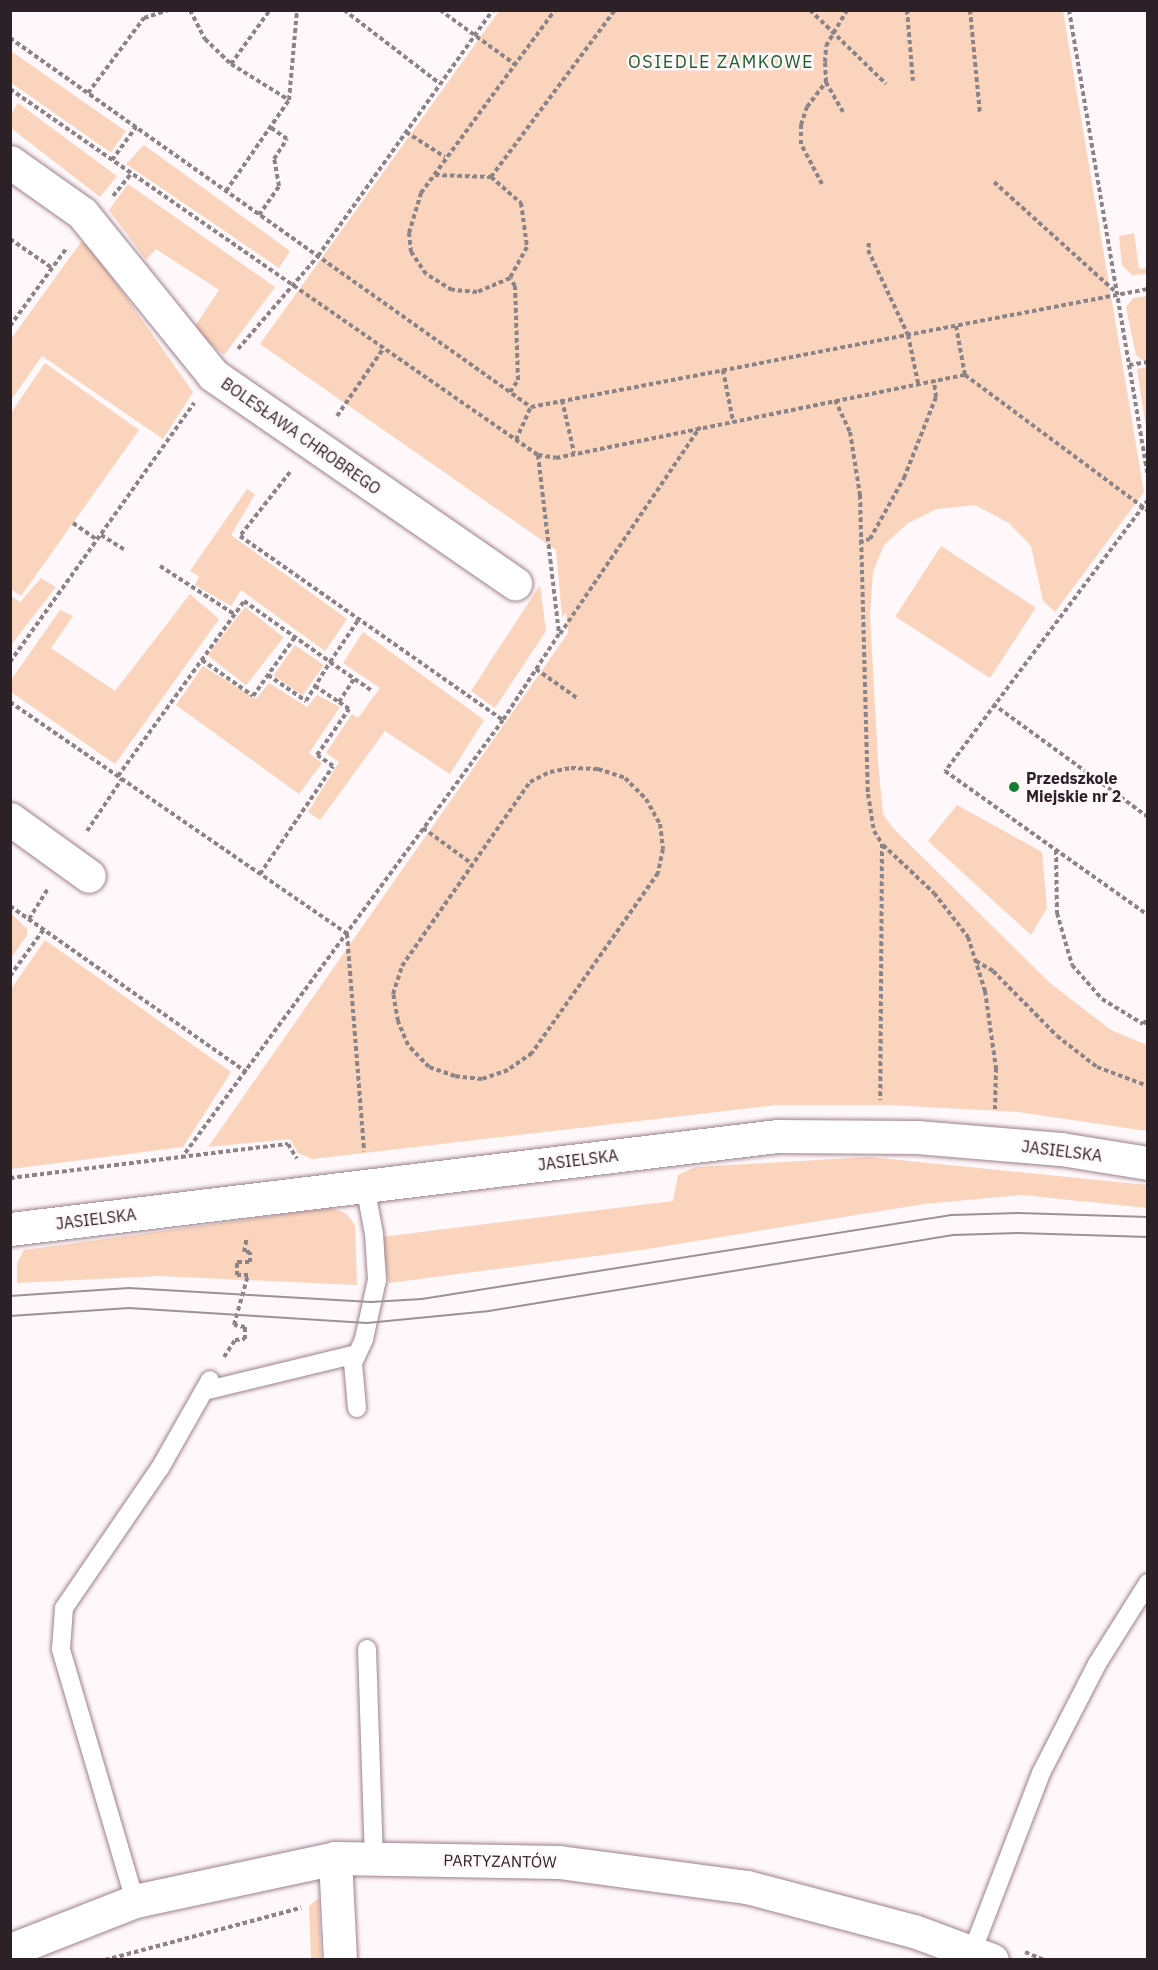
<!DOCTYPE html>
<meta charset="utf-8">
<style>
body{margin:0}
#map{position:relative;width:1158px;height:1970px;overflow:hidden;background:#fff8fb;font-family:"IBM Plex Sans",sans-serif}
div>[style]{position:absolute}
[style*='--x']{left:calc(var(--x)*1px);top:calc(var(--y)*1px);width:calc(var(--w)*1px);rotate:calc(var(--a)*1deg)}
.green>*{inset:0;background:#fad4bc;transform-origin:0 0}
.path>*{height:4px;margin-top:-2px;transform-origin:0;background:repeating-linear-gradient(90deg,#8c8387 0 4.5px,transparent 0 7.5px)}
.roads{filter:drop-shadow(0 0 2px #9d808c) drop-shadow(0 0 2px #9d808c)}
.service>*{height:18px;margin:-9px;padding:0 9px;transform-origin:9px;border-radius:9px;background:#fff}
.minor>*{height:33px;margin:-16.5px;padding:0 16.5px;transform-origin:16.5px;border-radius:16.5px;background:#fff}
.tram>*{height:1.5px;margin:-0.75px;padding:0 0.75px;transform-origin:0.75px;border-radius:0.75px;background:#9a9296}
.dots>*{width:16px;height:16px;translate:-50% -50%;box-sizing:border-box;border:3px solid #fff8fb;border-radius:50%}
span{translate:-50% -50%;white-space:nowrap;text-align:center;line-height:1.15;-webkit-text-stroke:5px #fff8fb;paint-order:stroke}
.street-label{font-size:16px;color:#2c2126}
.poi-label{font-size:16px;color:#2c2126;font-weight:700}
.left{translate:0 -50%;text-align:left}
.neighbourhood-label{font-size:18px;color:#215f2e;letter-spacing:1.5px}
.frame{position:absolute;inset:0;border:12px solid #2c2126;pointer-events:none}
</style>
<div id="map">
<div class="green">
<i style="clip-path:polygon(499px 11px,1063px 11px,1144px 492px,1055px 612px,1043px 601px,1031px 546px,1009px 523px,975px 505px,937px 509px,908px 523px,884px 545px,873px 572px,870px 614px,878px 761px,883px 814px,893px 828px,1050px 983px,1111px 1030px,1147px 1045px,1147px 1131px,1018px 1112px,889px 1105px,777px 1105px,312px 1159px,298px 1153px,290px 1139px,208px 1147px,568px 633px,566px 613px,562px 617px,556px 550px,260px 344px)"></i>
<i style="left:11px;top:51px;width:140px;height:26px;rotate:35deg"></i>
<i style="clip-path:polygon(18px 103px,117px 176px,100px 197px,11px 128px,11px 114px)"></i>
<i style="clip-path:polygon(144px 145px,290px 251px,279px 268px,126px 164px)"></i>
<i style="clip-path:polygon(128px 184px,275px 287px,224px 355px,193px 329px,219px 290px,156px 249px,146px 260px,109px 210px)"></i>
<i style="clip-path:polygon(1134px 233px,1139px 269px,1147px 268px,1147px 274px,1132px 275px,1122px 265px,1119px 236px)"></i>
<i style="clip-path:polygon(81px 242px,92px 249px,193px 392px,163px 439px,42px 356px,11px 400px,11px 339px)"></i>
<i style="clip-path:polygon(1147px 296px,1147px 359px,1142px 360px,1136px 355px,1126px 307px,1133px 298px)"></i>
<i style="clip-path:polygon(45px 363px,139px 430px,21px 596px,11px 589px,11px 413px)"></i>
<i style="clip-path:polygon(1147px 367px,1148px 367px,1147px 435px,1137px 369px)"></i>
<i style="clip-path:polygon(247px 489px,255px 494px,231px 535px,347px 619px,325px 651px,241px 590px,231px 606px,195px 585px,199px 576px,190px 571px)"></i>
<i style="left:941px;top:546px;width:113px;height:84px;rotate:33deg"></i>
<i style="clip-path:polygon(41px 578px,56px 587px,11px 645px,11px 596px,20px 602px)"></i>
<i style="clip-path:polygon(540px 585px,546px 631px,495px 708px,471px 691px)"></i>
<i style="clip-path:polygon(190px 594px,219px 619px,115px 764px,11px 692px,11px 680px,60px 610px,73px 616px,51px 648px,115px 691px)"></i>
<i style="left:245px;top:607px;width:49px;height:61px;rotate:38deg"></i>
<i style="clip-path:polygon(363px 632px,484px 720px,450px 774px,385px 731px,320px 820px,308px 812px,339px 762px,326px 753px,352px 714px,358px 718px,380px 688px,343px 663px)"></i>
<i style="left:295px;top:645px;width:35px;height:37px;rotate:35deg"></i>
<i style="clip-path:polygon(203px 666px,256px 699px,269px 683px,307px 707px,317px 695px,340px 707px,309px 753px,322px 763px,299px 794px,176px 705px)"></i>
<i style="clip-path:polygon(957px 805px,1042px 852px,1047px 908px,1031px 935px,928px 841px)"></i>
<i style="clip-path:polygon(11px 913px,27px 929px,27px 935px,11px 958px)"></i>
<i style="clip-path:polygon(45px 940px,231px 1072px,183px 1147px,11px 1169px,11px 989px)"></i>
<i style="clip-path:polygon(869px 1157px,1147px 1185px,1147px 1208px,1022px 1195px,924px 1204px,641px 1250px,389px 1283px,381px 1237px,673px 1201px,678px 1175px,695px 1167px)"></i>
<i style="clip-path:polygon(331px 1208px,346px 1213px,355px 1225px,357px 1285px,159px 1276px,17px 1283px,17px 1263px,24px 1250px)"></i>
<i style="clip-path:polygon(319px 1898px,321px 1959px,311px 1959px,309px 1906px)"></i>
</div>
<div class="path">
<i style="--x:190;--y:10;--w:33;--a:63"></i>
<i style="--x:205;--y:39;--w:36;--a:44"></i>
<i style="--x:231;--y:64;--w:68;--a:31.8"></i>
<i style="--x:344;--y:10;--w:120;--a:37.5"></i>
<i style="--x:440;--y:10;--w:94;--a:35.9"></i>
<i style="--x:810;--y:10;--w:106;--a:44.2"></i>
<i style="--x:907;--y:10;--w:71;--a:85.2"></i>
<i style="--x:970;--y:10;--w:103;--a:84.5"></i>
<i style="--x:1069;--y:10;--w:475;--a:80.4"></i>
<i style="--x:10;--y:38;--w:638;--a:35.31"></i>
<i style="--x:531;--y:407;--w:628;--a:-10.83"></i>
<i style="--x:231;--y:64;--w:67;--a:-54.2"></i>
<i style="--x:10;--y:89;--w:642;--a:34.73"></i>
<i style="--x:538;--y:455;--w:180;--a:83.3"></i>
<i style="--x:559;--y:634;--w:103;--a:123.1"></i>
<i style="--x:503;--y:720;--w:541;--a:126.28"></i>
<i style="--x:88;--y:93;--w:94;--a:-53.3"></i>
<i style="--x:144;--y:18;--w:26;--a:-18"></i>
<i style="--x:843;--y:112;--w:34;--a:-120"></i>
<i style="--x:826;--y:82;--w:20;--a:-93"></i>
<i style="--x:825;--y:62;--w:16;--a:-86"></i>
<i style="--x:826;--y:46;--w:42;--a:-59.7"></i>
<i style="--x:406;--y:132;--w:46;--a:32.7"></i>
<i style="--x:112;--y:160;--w:41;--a:-54"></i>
<i style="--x:435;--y:175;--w:56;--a:2"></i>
<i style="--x:491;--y:177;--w:40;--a:41"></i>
<i style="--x:521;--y:203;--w:44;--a:82.2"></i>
<i style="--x:527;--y:247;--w:35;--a:119"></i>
<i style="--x:510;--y:278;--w:36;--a:157"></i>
<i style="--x:477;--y:292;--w:25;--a:-175"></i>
<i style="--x:452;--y:290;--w:31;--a:-148"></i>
<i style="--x:426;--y:274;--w:27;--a:-124"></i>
<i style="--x:411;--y:252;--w:19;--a:-96"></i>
<i style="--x:409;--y:233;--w:42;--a:-73.3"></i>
<i style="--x:421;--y:193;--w:227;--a:-53.8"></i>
<i style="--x:491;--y:177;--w:208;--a:-53.4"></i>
<i style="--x:994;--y:182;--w:167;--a:42.1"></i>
<i style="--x:822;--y:184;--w:45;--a:-117.7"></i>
<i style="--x:801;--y:144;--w:19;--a:-90"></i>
<i style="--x:801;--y:125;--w:19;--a:-72"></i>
<i style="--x:807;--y:107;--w:31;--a:-53"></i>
<i style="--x:226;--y:191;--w:111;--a:-55.3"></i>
<i style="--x:289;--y:100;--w:90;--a:-84.9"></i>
<i style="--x:113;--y:196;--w:28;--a:-51"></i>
<i style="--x:259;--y:215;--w:35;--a:-55"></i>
<i style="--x:279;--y:186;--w:27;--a:-100"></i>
<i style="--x:274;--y:159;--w:24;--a:-57"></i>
<i style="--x:287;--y:139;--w:21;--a:-145"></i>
<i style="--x:10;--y:239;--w:51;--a:34.6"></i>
<i style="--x:869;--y:243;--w:7;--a:98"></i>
<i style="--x:868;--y:250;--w:94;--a:64.8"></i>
<i style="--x:908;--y:335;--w:49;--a:78.2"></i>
<i style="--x:10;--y:326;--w:95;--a:-54"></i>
<i style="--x:956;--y:326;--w:50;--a:79.6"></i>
<i style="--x:965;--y:375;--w:228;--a:36.6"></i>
<i style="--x:238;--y:349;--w:123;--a:-49.3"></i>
<i style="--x:318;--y:256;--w:302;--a:-54.6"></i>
<i style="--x:1129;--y:365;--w:19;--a:-9"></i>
<i style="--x:723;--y:370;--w:52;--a:78.9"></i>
<i style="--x:510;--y:392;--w:14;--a:-56"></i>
<i style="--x:518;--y:380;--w:94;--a:-91.8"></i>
<i style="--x:515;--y:286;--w:9;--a:-122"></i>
<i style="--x:562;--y:400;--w:54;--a:77.2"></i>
<i style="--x:835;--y:400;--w:35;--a:65"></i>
<i style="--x:850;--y:432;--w:64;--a:81"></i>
<i style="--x:860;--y:495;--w:299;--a:88.5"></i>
<i style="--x:868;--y:794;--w:37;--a:81"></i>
<i style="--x:874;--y:831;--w:15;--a:58"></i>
<i style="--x:882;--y:844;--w:256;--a:90.4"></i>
<i style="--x:337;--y:416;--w:81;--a:-55.5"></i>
<i style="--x:516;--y:440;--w:36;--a:-66"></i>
<i style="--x:538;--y:455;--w:18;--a:9"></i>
<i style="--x:556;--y:458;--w:417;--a:-11.5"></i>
<i style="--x:290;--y:472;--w:81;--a:128"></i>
<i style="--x:240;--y:536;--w:321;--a:35"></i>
<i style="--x:1148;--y:500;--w:339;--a:126.8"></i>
<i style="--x:945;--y:771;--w:249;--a:35.4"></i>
<i style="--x:73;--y:523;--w:29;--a:35"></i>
<i style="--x:101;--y:535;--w:28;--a:32"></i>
<i style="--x:859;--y:542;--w:11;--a:-15"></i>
<i style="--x:870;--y:539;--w:70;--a:-60.9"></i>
<i style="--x:904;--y:478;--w:87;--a:-68.4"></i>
<i style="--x:936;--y:397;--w:17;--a:-97"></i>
<i style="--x:160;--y:566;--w:88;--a:33"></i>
<i style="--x:560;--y:634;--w:250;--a:-55.9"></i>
<i style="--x:202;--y:660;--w:62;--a:35.2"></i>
<i style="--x:253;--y:696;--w:72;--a:-54.6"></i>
<i style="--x:10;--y:662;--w:318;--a:-54.6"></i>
<i style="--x:536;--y:669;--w:50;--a:35.3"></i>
<i style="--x:268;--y:675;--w:46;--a:34.4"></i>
<i style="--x:306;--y:701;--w:46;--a:-58.4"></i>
<i style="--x:330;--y:662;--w:51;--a:34.6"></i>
<i style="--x:315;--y:686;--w:29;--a:34"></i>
<i style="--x:10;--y:702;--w:409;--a:34.5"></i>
<i style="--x:347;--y:934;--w:218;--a:85.5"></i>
<i style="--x:993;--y:704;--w:192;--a:36.1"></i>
<i style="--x:571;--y:768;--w:27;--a:2"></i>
<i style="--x:598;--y:769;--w:28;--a:18"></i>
<i style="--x:625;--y:778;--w:30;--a:45"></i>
<i style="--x:646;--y:799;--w:29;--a:61"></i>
<i style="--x:660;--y:824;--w:25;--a:83"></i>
<i style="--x:663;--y:849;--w:25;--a:102"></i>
<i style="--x:658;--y:873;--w:220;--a:125"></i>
<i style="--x:532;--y:1053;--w:29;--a:145"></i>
<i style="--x:508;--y:1070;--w:28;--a:161"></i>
<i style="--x:482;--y:1079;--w:27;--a:-174"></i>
<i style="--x:455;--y:1076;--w:28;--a:-161"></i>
<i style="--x:429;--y:1067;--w:30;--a:-134"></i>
<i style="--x:408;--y:1045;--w:26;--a:-113"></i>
<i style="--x:398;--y:1021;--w:27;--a:-100"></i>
<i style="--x:393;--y:994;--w:29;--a:-72"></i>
<i style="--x:402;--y:966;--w:224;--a:-55.2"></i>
<i style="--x:530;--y:782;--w:22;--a:-27"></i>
<i style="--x:550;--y:772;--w:21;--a:-11"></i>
<i style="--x:118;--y:776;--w:216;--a:-54.2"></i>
<i style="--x:244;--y:601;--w:105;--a:35.3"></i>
<i style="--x:330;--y:662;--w:52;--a:-56"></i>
<i style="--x:423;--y:828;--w:59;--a:36.1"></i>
<i style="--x:87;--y:831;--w:63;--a:-56.1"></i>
<i style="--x:883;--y:845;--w:70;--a:43.3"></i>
<i style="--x:934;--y:893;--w:56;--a:52.3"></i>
<i style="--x:968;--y:937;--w:57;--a:72.5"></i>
<i style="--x:985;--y:991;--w:78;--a:81.9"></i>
<i style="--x:996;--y:1068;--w:41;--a:91.4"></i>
<i style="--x:1056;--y:850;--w:63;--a:89.1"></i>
<i style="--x:1057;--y:913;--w:54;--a:73.9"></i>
<i style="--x:1072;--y:965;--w:45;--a:48.6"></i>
<i style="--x:1102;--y:999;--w:48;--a:31.4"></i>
<i style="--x:1143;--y:1024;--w:7;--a:-45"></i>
<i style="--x:260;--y:874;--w:130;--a:-55.9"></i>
<i style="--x:333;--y:766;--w:19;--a:-145"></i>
<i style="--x:317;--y:755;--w:56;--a:-55.2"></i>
<i style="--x:349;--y:709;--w:12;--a:-145"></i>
<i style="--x:339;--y:702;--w:27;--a:-57"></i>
<i style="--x:10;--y:906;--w:289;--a:35.1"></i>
<i style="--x:29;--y:919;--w:36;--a:-58"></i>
<i style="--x:976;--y:961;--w:20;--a:30"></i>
<i style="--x:993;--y:971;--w:91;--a:45.4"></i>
<i style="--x:1057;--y:1036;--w:51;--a:37.8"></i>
<i style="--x:1097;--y:1067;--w:54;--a:20.4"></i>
<i style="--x:10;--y:976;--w:58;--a:-54.1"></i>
<i style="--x:10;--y:1178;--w:280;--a:-7"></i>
<i style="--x:288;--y:1144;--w:17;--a:59"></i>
<i style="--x:224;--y:1357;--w:20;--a:-57"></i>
<i style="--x:235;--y:1340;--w:10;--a:-6"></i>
<i style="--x:245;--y:1339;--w:12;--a:-90"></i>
<i style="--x:245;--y:1327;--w:11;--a:-170"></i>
<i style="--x:234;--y:1325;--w:52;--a:-74.4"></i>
<i style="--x:248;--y:1275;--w:11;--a:180"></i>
<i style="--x:237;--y:1275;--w:13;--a:-90"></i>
<i style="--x:237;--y:1262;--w:13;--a:0"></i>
<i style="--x:250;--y:1262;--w:10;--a:-90"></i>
<i style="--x:250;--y:1252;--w:6;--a:180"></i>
<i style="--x:244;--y:1252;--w:15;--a:-79"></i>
<i style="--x:1025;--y:1952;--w:21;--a:23"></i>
<i style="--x:105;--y:1960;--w:203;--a:-14.9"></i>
</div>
<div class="roads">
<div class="service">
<i style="--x:204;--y:1391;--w:157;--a:-13.6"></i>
<i style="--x:357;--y:1408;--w:45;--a:-95.1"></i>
<i style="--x:353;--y:1363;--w:26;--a:-65"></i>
<i style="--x:364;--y:1339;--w:60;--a:-77.6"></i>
<i style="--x:377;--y:1280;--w:46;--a:-93.7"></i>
<i style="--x:374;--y:1234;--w:49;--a:-100.6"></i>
<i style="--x:367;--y:1649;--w:209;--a:88.1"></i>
<i style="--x:135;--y:1901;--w:263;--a:-106.4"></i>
<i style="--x:61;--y:1649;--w:41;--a:-85.8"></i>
<i style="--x:64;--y:1608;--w:170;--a:-55.6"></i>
<i style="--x:160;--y:1468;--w:101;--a:-60.4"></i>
<i style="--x:972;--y:1952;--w:192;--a:-68.9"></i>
<i style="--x:1041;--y:1773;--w:123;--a:-62.8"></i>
<i style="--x:1097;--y:1664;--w:96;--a:-57.8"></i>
</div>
<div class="minor">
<i style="--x:10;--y:162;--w:88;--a:35.3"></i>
<i style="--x:82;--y:213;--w:208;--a:51"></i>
<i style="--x:213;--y:375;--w:367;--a:34.6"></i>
<i style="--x:10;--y:819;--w:97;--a:35.8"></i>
<i style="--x:10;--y:1229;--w:773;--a:-6.91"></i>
<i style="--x:777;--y:1136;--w:140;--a:0.4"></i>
<i style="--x:917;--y:1137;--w:144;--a:4.8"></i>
<i style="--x:1061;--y:1149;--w:88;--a:9.1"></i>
<i style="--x:335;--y:1858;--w:102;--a:87.2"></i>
<i style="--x:10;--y:1950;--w:134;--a:-21.4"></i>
<i style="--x:135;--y:1901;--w:205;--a:-12.1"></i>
<i style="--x:335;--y:1858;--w:224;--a:1"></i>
<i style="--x:559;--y:1862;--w:190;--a:7.6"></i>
<i style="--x:747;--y:1887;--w:173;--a:14.8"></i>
<i style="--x:914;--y:1931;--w:83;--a:20.4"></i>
</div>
</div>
<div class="tram">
<i style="--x:10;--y:1296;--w:119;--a:-3.8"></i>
<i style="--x:129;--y:1288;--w:242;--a:3.3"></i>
<i style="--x:371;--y:1302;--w:51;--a:-3.4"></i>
<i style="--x:422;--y:1299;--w:537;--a:-9.01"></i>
<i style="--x:952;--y:1215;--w:66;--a:-1.7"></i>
<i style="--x:1018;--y:1213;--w:130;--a:1.8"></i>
<i style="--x:10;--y:1316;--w:119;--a:-3.8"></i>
<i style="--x:129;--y:1308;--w:238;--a:3.6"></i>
<i style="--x:367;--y:1323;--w:123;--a:-5.6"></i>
<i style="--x:489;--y:1311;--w:470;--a:-9.3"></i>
<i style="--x:953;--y:1235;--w:65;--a:-1.8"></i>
<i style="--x:1018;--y:1233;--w:130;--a:1.8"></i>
</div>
<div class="dots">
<i style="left:1014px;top:787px;background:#127e33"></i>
</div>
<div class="street-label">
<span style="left:301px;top:436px;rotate:35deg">BOLESŁAWA CHROBREGO</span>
<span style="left:1062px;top:1151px;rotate:7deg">JASIELSKA</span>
<span style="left:578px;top:1160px;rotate:-7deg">JASIELSKA</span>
<span style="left:96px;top:1219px;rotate:-7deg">JASIELSKA</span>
<span style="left:500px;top:1861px;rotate:1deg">PARTYZANTÓW</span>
</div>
<div class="poi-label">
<span class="left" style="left:1026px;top:787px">Przedszkole<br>Miejskie nr 2</span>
</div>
<div class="neighbourhood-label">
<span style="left:721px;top:62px">OSIEDLE ZAMKOWE</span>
</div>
<div class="frame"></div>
</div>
